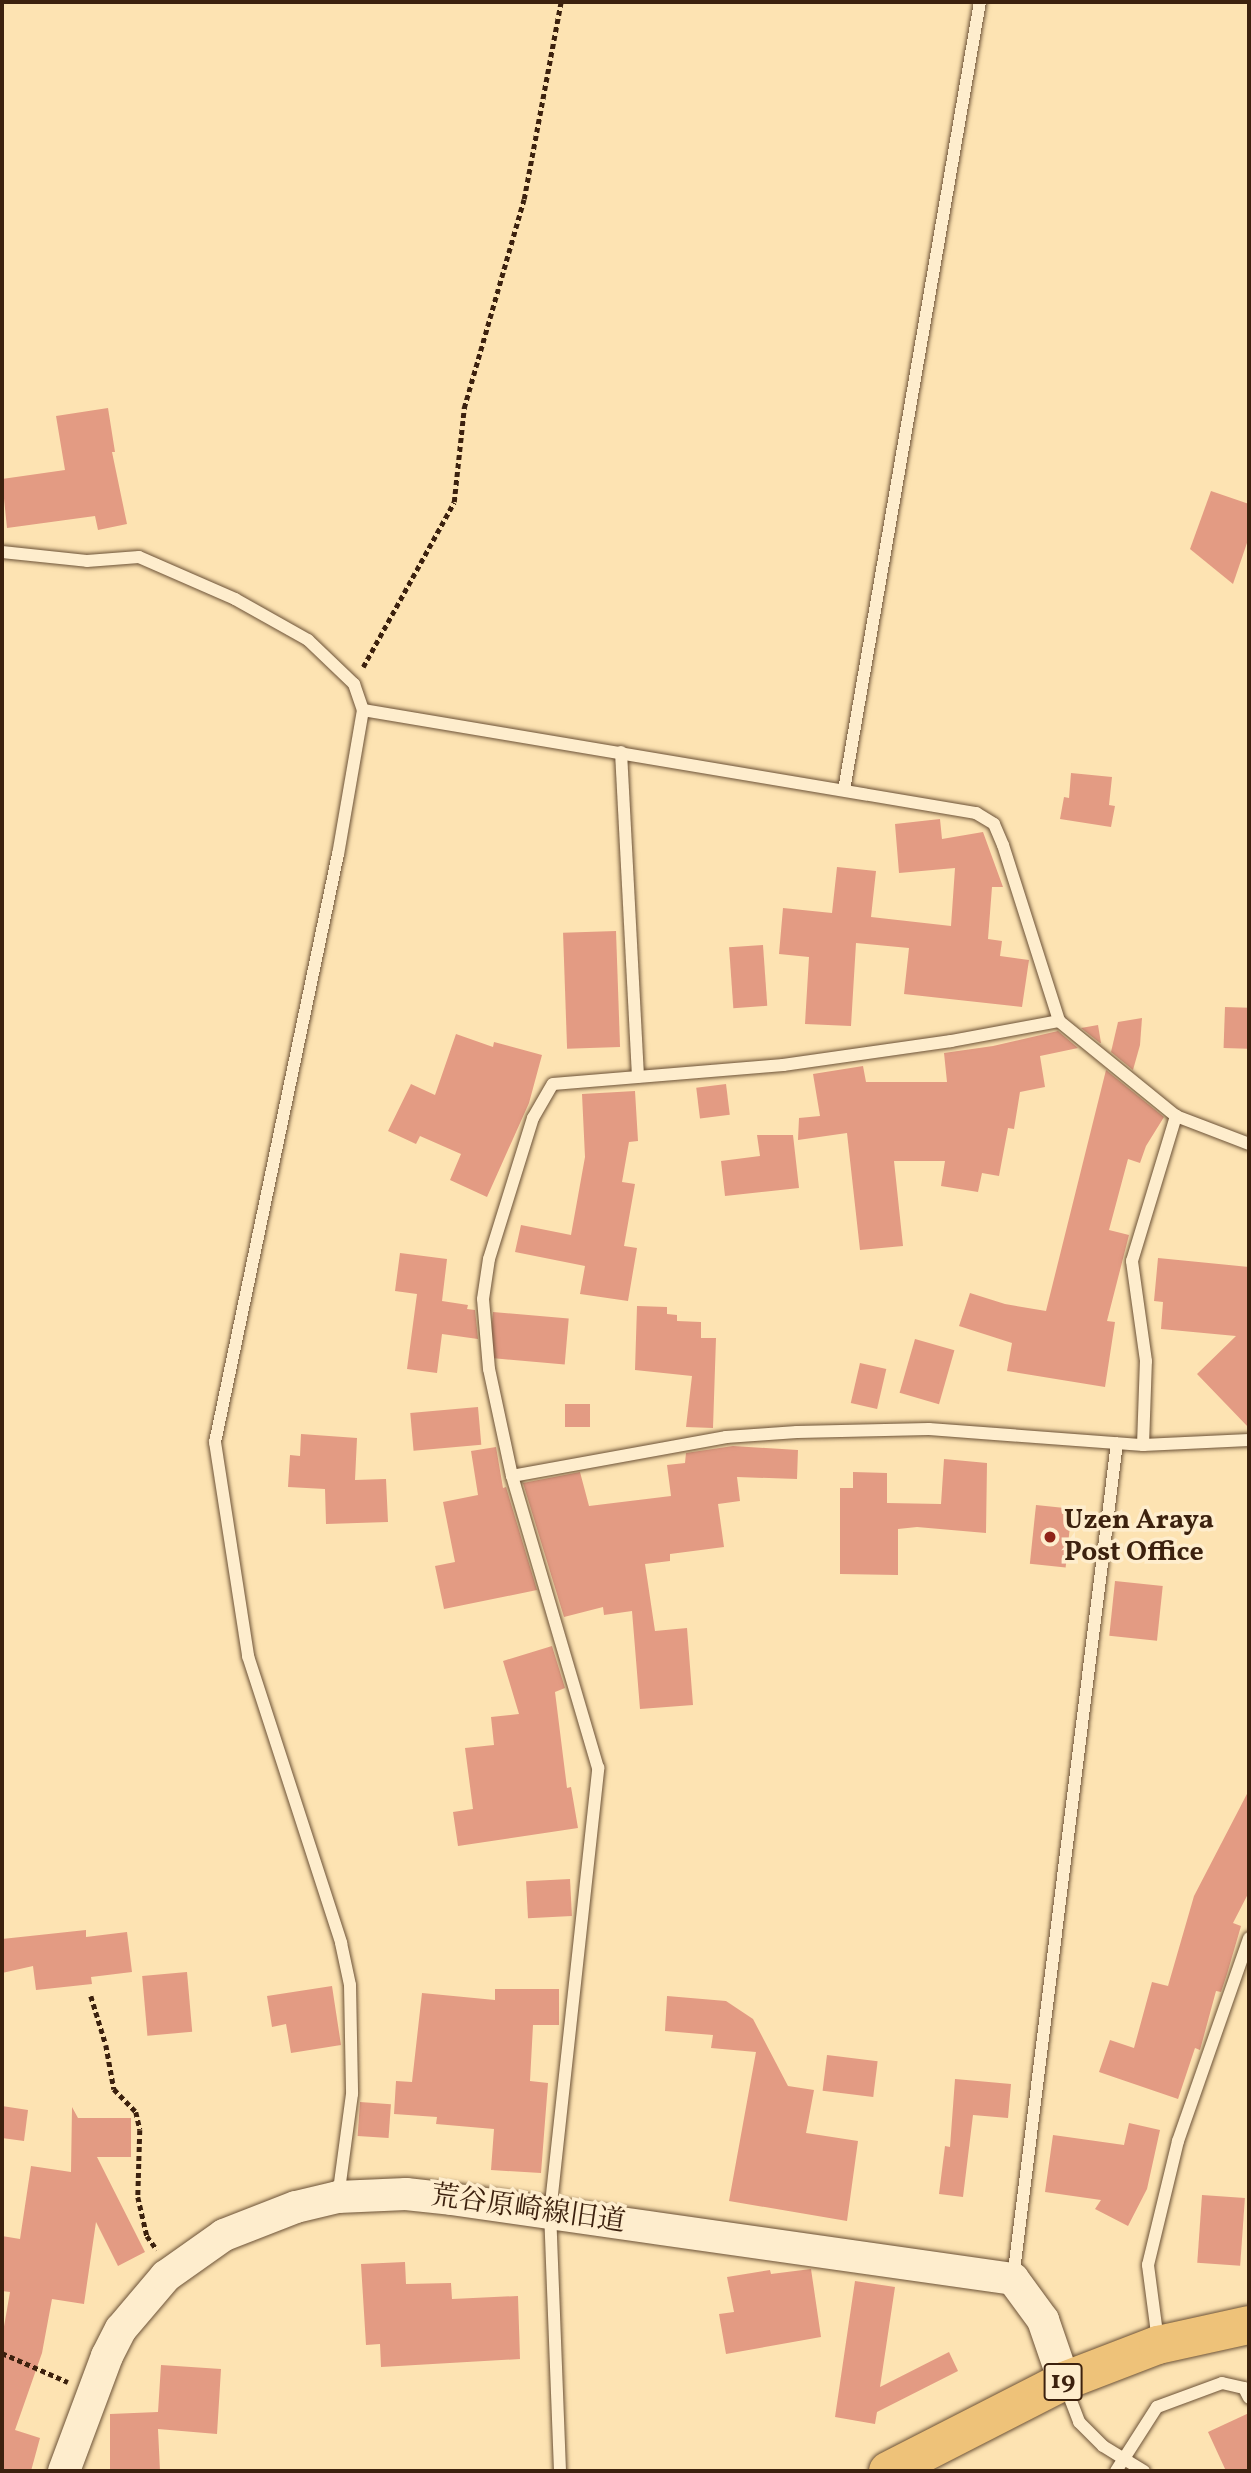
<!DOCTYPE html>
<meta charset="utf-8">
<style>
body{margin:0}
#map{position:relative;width:1251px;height:2473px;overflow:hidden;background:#fde3b2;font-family:Vollkorn,"Noto Serif JP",serif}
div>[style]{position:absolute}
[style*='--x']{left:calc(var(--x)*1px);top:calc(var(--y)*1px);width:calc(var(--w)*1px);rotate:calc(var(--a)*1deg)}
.building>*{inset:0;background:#e39b83;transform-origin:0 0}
.path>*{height:4.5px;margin-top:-2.25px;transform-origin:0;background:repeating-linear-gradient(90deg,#3c210e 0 5px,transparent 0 8.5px)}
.roads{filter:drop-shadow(0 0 2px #6c5237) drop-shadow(0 0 2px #6c5237)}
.service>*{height:12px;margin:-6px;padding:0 6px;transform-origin:6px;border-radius:6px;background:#feedcd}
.tertiary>*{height:32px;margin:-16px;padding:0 16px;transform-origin:16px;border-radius:16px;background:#feedcd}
.primary>*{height:38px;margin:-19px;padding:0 19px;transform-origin:19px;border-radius:19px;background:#eec279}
.dots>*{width:19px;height:19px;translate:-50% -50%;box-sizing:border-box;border:4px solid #feedcd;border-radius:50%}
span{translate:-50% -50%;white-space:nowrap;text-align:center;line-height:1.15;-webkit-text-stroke:7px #feedcd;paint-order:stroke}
.shield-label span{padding:2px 5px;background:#feedcd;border:2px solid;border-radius:5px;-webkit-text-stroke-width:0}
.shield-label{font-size:26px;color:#3c210e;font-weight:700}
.poi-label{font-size:28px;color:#3c210e;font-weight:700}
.left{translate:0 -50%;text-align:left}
.street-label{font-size:28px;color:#3c210e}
.frame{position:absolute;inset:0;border:4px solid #3c210e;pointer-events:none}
</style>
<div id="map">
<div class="building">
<i style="clip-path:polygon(108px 408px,115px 452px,112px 452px,127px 524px,98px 530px,95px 516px,7px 528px,2px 479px,65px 470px,56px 416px)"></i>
<i style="clip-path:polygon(1211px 491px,1249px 504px,1249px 537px,1233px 584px,1190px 549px)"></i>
<i style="clip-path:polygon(1071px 773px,1112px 777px,1109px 805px,1115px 806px,1111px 827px,1060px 819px,1064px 797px,1069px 798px)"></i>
<i style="clip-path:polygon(940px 819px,942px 839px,983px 832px,1003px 887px,992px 887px,988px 939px,1002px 941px,1000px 956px,1029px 960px,1022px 1007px,904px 994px,909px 948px,856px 943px,851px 1026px,805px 1024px,809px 957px,779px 954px,783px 908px,832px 913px,837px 867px,876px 871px,871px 917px,951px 926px,955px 868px,899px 873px,895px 824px)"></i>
<i style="left:616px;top:931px;width:116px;height:53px;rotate:88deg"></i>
<i style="left:763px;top:945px;width:61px;height:34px;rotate:86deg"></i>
<i style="left:1225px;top:1007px;width:24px;height:41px;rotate:2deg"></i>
<i style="clip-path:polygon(1142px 1018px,1140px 1045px,1133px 1070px,1111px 1052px,1118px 1022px)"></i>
<i style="clip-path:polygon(1098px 1025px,1101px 1043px,1100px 1043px,1081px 1028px)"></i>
<i style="clip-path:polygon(1058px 1031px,1078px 1048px,1040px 1056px,1045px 1087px,1020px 1092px,1014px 1129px,1008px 1128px,999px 1176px,982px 1173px,978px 1192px,941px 1186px,945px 1161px,894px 1161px,903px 1246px,860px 1250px,847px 1133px,798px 1140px,799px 1118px,820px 1116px,813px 1074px,863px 1066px,866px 1082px,947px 1082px,944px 1053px,993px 1046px)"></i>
<i style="clip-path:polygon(456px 1034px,493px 1047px,494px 1042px,542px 1055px,529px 1103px,487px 1197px,450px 1180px,461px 1154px,420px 1136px,416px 1144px,388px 1131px,411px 1084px,435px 1095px)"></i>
<i style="clip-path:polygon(1106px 1070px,1164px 1117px,1146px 1146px,1140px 1163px,1128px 1159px,1109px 1230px,1129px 1235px,1107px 1321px,1115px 1322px,1105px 1387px,1007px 1371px,1012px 1343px,959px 1326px,970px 1293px,1005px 1304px,1046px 1311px)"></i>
<i style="left:726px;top:1084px;width:31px;height:30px;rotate:83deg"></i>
<i style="clip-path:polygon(635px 1091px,638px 1141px,629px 1142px,622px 1182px,635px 1184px,624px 1246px,637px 1248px,628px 1301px,580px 1294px,585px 1266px,515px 1252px,521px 1225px,571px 1235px,585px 1157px,582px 1094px)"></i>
<i style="clip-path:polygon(757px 1135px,793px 1135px,799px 1188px,725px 1196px,721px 1161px,760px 1156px)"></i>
<i style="clip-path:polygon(400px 1253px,447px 1259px,442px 1301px,468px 1305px,467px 1309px,475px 1310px,478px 1339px,442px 1334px,437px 1373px,407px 1369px,417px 1294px,395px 1291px)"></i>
<i style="clip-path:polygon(1158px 1258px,1249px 1267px,1249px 1428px,1197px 1374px,1236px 1336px,1161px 1329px,1163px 1302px,1154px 1301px)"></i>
<i style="clip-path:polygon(637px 1306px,667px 1307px,667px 1314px,677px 1315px,677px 1321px,701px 1322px,701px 1338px,716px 1338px,713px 1428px,686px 1427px,692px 1376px,635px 1370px)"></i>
<i style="left:493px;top:1312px;width:76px;height:46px;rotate:5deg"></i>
<i style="left:915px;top:1339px;width:41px;height:56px;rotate:16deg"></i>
<i style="left:860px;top:1363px;width:27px;height:41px;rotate:13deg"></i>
<i style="left:565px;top:1404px;width:25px;height:23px"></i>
<i style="left:478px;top:1407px;width:38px;height:68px;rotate:85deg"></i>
<i style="clip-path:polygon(301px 1434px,357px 1438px,355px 1480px,386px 1479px,388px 1522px,326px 1524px,325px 1489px,288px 1487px,290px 1455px,300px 1456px)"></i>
<i style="clip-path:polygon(733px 1446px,798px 1450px,797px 1479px,737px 1477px,740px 1501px,718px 1504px,724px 1547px,670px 1554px,670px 1561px,645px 1564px,655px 1631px,687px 1628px,693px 1705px,640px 1709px,632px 1611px,604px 1615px,603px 1607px,564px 1617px,523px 1483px,580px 1472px,589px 1506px,671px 1496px,667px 1465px,685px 1463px,686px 1453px)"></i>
<i style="clip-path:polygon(496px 1447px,503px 1488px,506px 1487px,537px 1590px,444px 1609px,435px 1566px,455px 1562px,443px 1502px,478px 1495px,471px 1451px)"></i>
<i style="clip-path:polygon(944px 1459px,987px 1463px,986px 1533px,917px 1527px,898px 1529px,898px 1575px,840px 1574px,840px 1488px,853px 1488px,853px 1472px,887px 1473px,887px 1503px,941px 1504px)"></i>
<i style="left:1036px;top:1505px;width:36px;height:59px;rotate:6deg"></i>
<i style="left:1115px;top:1581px;width:48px;height:55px;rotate:6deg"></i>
<i style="clip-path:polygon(552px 1646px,565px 1688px,555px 1692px,567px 1788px,571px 1787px,578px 1828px,458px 1846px,453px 1812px,473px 1809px,465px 1748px,494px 1745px,491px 1717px,519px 1714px,503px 1661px)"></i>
<i style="clip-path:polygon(1249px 1790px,1249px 1892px,1233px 1923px,1241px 1926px,1227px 1974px,1221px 1992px,1216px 1991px,1200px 2050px,1195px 2048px,1178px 2099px,1099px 2072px,1110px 2040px,1134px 2048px,1152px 1982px,1168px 1986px,1194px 1896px)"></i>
<i style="left:570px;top:1879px;width:37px;height:44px;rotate:87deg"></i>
<i style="clip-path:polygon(86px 1930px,86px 1937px,127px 1932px,132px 1972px,91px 1977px,92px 1984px,36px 1990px,33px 1966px,2px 1973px,2px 1939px)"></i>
<i style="left:187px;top:1972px;width:60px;height:45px;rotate:85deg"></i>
<i style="clip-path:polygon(332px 1986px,341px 2045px,291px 2053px,286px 2024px,272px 2027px,267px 1996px)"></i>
<i style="clip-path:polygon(495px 1989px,559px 1989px,559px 2025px,533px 2025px,530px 2081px,548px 2083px,541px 2173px,491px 2170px,494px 2129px,436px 2124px,437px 2117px,394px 2114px,396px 2081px,412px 2082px,422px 1993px,495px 2000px)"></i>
<i style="clip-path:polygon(667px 1996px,726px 2001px,753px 2019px,788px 2086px,814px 2090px,806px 2133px,858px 2141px,847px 2221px,729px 2201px,756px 2052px,711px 2048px,713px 2035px,665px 2031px)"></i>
<i style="left:827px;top:2055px;width:51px;height:36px;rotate:7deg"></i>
<i style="clip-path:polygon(955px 2079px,1011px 2084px,1008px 2118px,973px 2115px,963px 2197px,939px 2194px,945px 2146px,950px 2147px)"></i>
<i style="left:360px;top:2102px;width:31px;height:34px;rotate:4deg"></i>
<i style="clip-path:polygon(2px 2106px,28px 2110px,24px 2141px,2px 2138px)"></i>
<i style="clip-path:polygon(72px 2107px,78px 2118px,131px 2118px,131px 2157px,97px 2157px,145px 2252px,118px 2266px,96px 2222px,84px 2304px,52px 2299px,42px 2353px,15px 2430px,40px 2438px,31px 2471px,2px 2471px,2px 2338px,10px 2292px,2px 2291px,2px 2236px,20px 2239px,31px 2166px,71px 2172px)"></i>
<i style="clip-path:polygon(1129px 2123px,1160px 2130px,1147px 2189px,1128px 2226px,1095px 2209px,1101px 2200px,1045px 2192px,1053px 2135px,1124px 2145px)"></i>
<i style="left:1202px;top:2195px;width:43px;height:68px;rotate:4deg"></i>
<i style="clip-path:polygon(405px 2262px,406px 2284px,451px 2283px,452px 2299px,518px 2296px,520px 2359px,381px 2367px,380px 2344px,366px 2345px,361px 2264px)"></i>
<i style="clip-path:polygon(811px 2269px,821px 2337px,726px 2354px,719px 2314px,734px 2312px,727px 2277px,770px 2270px,771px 2274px)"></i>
<i style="clip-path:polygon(855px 2281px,895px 2287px,880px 2387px,949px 2352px,958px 2371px,877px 2412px,875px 2424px,835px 2417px)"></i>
<i style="clip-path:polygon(161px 2365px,221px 2369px,217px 2434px,158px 2429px,160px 2471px,110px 2471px,110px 2414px,158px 2412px)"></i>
<i style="clip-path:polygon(1249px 2413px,1249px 2471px,1226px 2471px,1208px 2432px)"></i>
</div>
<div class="path">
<i style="--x:363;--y:667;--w:188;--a:-61.1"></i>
<i style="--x:454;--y:502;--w:95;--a:-83.9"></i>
<i style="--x:464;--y:408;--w:217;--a:-74"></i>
<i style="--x:524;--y:199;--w:200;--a:-79.4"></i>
<i style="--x:91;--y:1996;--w:51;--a:73"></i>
<i style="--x:106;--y:2045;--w:45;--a:79.7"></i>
<i style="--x:114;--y:2089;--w:32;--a:46"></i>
<i style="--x:136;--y:2112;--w:18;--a:77"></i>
<i style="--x:140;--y:2130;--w:67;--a:91.7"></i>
<i style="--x:138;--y:2197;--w:40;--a:77"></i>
<i style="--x:147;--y:2236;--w:17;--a:54"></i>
<i style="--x:2;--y:2353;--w:72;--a:23.7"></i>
</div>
<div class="roads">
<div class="service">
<i style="--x:2;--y:552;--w:85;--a:6"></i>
<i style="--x:87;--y:561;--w:52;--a:-4.4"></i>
<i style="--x:139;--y:557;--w:105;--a:23.6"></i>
<i style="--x:235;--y:599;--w:84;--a:29.3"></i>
<i style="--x:308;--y:640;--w:64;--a:43.7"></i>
<i style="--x:354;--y:684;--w:28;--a:71"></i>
<i style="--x:363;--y:710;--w:146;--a:99.8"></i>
<i style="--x:338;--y:854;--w:601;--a:101.81"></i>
<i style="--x:215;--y:1442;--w:217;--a:81.2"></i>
<i style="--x:248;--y:1656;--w:302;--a:72"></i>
<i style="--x:341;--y:1943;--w:43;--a:77.9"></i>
<i style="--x:350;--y:1985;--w:109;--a:88.9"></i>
<i style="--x:352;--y:2094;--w:104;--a:97.7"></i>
<i style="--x:363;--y:710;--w:622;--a:9.54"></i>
<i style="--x:976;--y:813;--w:21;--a:31"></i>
<i style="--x:994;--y:824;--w:23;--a:67"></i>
<i style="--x:1003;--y:845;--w:185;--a:72.3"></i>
<i style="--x:1059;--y:1021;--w:151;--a:39.1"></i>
<i style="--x:1176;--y:1116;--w:78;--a:21"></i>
<i style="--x:621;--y:752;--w:325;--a:87"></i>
<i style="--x:844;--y:790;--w:800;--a:-80.21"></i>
<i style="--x:1143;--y:1445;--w:84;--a:-88"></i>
<i style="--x:1146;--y:1361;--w:101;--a:-98"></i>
<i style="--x:1132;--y:1261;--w:152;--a:-73.1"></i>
<i style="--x:512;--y:1476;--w:218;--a:-10.3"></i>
<i style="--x:726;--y:1437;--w:71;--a:-4"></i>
<i style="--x:797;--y:1432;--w:132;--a:-1.3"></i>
<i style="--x:929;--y:1429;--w:215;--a:4.3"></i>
<i style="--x:1143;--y:1445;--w:106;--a:-2.7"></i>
<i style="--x:1013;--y:2279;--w:842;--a:-82.91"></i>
<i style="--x:1158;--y:2341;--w:77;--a:-97.5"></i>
<i style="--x:1148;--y:2265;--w:128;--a:-76.4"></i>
<i style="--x:1178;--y:2141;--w:215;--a:-70.7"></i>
<i style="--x:1065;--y:2385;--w:40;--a:69"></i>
<i style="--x:1079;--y:2422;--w:34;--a:45"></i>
<i style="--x:1103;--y:2446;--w:48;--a:31.4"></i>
<i style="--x:560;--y:2471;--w:258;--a:-92.2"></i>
<i style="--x:550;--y:2213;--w:448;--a:-83.8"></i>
<i style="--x:598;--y:1768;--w:304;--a:-106.4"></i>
<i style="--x:512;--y:1476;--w:109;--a:-102.1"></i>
<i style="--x:489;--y:1369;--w:70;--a:-94.9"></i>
<i style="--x:483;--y:1299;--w:40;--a:-81.5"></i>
<i style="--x:489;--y:1259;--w:148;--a:-72.7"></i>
<i style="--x:533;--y:1118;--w:39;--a:-60"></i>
<i style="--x:553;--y:1084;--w:231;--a:-4.7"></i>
<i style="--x:783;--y:1065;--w:170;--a:-8.1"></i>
<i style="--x:951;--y:1041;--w:110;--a:-10.5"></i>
<i style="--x:1116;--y:2471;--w:76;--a:-57.4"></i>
<i style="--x:1157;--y:2407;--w:69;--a:-20.3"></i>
<i style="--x:1222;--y:2383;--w:23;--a:13"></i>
<i style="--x:1244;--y:2388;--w:11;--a:63"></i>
</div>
<div class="tertiary">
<i style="--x:64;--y:2471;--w:123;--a:-69.5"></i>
<i style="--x:107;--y:2356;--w:30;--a:-63"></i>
<i style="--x:121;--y:2329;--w:70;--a:-49.7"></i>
<i style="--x:166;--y:2276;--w:71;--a:-35.3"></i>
<i style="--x:224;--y:2235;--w:77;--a:-21.3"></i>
<i style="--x:296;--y:2207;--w:43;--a:-13.4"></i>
<i style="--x:338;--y:2197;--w:68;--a:-2.5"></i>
<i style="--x:406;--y:2194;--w:45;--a:6.3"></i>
<i style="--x:451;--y:2199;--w:568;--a:8.1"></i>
<i style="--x:1013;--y:2279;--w:51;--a:53.8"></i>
<i style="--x:1043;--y:2320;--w:65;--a:71"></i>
</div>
<div class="primary">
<i style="--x:888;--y:2471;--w:198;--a:-27.1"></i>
<i style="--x:1064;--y:2381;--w:101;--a:-21"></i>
<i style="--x:1158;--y:2345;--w:93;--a:-12.4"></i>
</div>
</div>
<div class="dots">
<i style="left:1050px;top:1537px;background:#8f2418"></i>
</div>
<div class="shield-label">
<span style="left:1063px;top:2382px">19</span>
</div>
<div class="poi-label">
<span class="left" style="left:1064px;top:1537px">Uzen Araya<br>Post Office</span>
</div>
<div class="street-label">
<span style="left:528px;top:2210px;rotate:8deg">荒谷原崎線旧道</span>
</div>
<div class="frame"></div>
</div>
